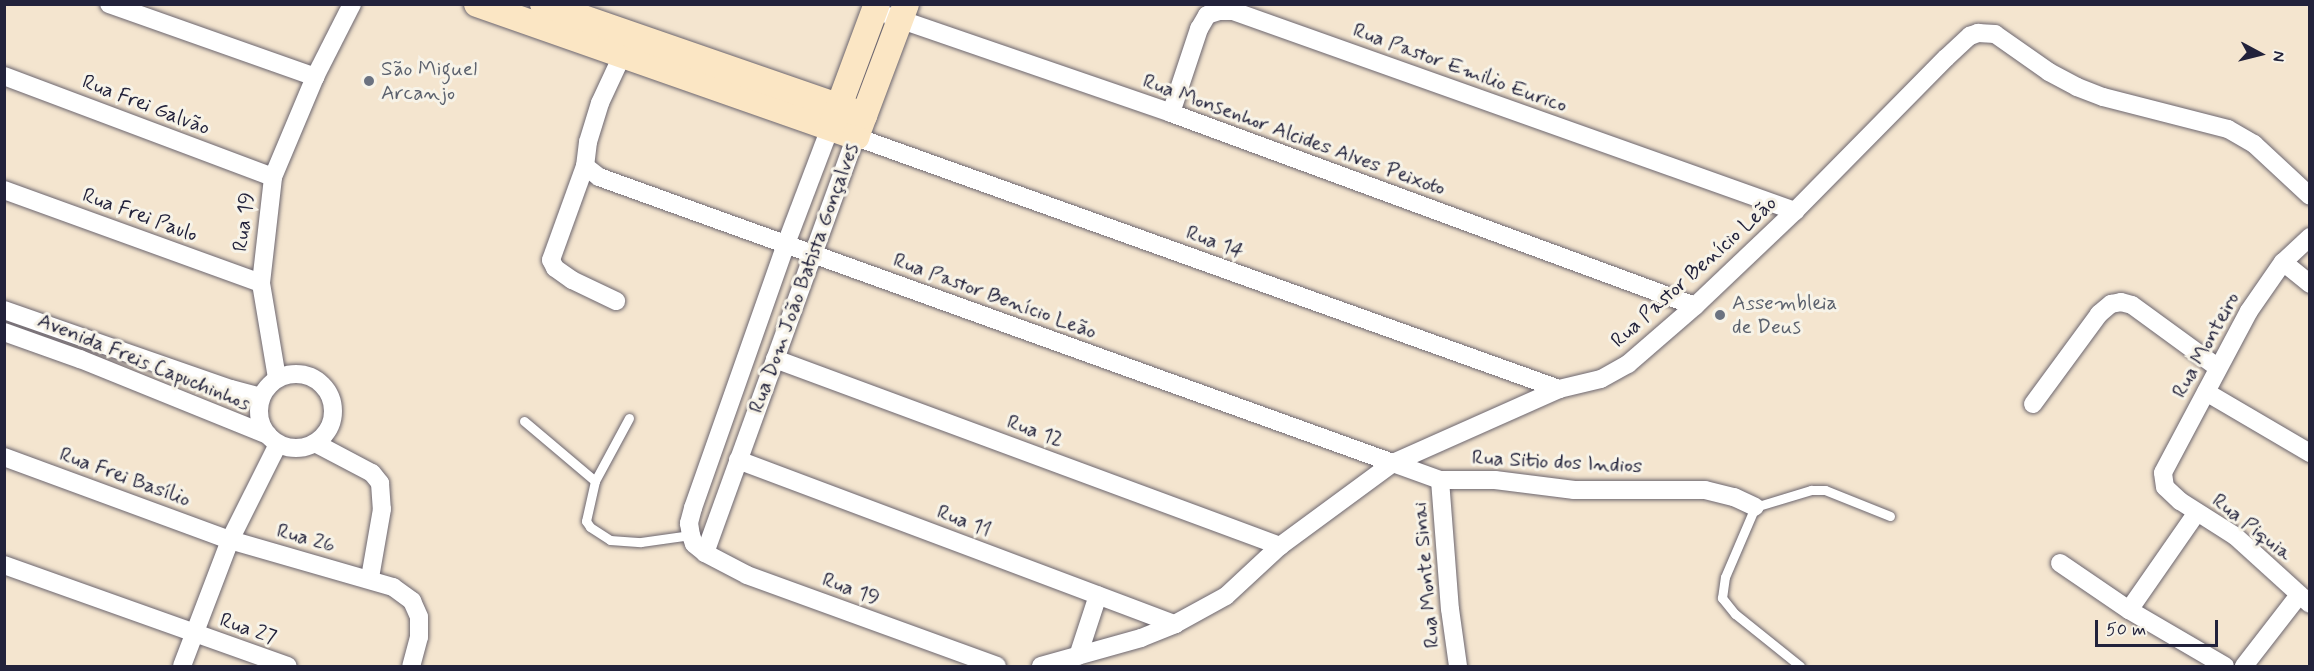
<!DOCTYPE html>
<meta charset="utf-8">
<style>
body{margin:0}
#map{position:relative;width:2314px;height:671px;overflow:hidden;background:#f4e5cf;font-family:Mynerve,sans-serif}
div>[style]{position:absolute}
[style*='--x']{left:calc(var(--x)*1px);top:calc(var(--y)*1px);width:calc(var(--w)*1px);rotate:calc(var(--a)*1deg)}
.roads{filter:drop-shadow(0 0 2px #6c666f) drop-shadow(0 0 2px #6c666f)}
.lane>*{height:9px;margin:-4.5px;padding:0 4.5px;transform-origin:4.5px;border-radius:4.5px;background:#fff}
.street>*{height:18px;margin:-9px;padding:0 9px;transform-origin:9px;border-radius:9px;background:#fff}
.street>.ring{margin:-9px;padding:0;box-sizing:content-box;background:none;border:18px solid #fff;border-radius:50%}
.secondary>*{height:26px;margin:-13px;padding:0 13px;transform-origin:13px;border-radius:13px;background:#fbe6c4}
.dots>*{width:16px;height:16px;translate:-50% -50%;box-sizing:border-box;border:3px solid #f7f3e8;border-radius:50%}
span{translate:-50% -50%;white-space:nowrap;text-align:center;line-height:1.15;-webkit-text-stroke:6px #f7f3e8;paint-order:stroke}
.street-label{font-size:21px;color:#22223b}
.worship-label{font-size:21px;color:#5b616d}
.left{translate:0 -50%;text-align:left}
.frame{position:absolute;inset:0;border:6px solid #22223b;pointer-events:none}
.north{position:absolute;left:2230px;top:24px;width:60px;height:60px;-webkit-text-stroke:4px #f7f3e8;paint-order:stroke;rotate:97deg;font-size:16px;font-weight:700;line-height:24px;text-align:center;color:#22223b}
.north::after{content:'';display:block;margin:auto;width:21px;height:27px;background:#22223b;clip-path:polygon(50% 0,100% 100%,50% 72%,0 100%)}
.scale{position:absolute;left:2095px;top:620px;width:123px;height:27px;box-sizing:border-box;border:3px solid #22223b;border-top:0;padding-left:8px;font-size:18px;line-height:21px;white-space:nowrap;color:#22223b;-webkit-text-stroke:4px #f7f3e8;paint-order:stroke}
</style>
<div id="map">
<div class="roads">
<div class="lane">
<i style="--x:629;--y:418;--w:72;--a:118.4"></i>
<i style="--x:595;--y:481;--w:41;--a:102.7"></i>
<i style="--x:586;--y:521;--w:7;--a:56"></i>
<i style="--x:590;--y:527;--w:24;--a:33"></i>
<i style="--x:610;--y:540;--w:31;--a:4"></i>
<i style="--x:641;--y:542;--w:50;--a:-8"></i>
<i style="--x:524;--y:421;--w:93;--a:40.2"></i>
<i style="--x:1800;--y:666;--w:83;--a:-141.3"></i>
<i style="--x:1735;--y:614;--w:21;--a:-129"></i>
<i style="--x:1722;--y:598;--w:21;--a:-82"></i>
<i style="--x:1725;--y:577;--w:76;--a:-66.8"></i>
<i style="--x:1755;--y:507;--w:59;--a:-16.9"></i>
<i style="--x:1811;--y:490;--w:14;--a:0"></i>
<i style="--x:1825;--y:490;--w:70;--a:21.8"></i>
</div>
<div class="street">
<i style="--x:109;--y:4;--w:219;--a:19.5"></i>
<i style="--x:890;--y:16;--w:297;--a:19"></i>
<i style="--x:1171;--y:113;--w:558;--a:20.22"></i>
<i style="--x:627;--y:45;--w:64;--a:115"></i>
<i style="--x:600;--y:103;--w:41;--a:107.1"></i>
<i style="--x:588;--y:142;--w:24;--a:97"></i>
<i style="--x:585;--y:166;--w:18;--a:38"></i>
<i style="--x:599;--y:177;--w:844;--a:19.81"></i>
<i style="--x:1393;--y:463;--w:182;--a:-24"></i>
<i style="--x:1559;--y:389;--w:43;--a:-13.4"></i>
<i style="--x:1601;--y:379;--w:31;--a:-29"></i>
<i style="--x:1628;--y:364;--w:89;--a:-40.9"></i>
<i style="--x:1695;--y:306;--w:138;--a:-43.5"></i>
<i style="--x:1795;--y:211;--w:215;--a:-45.4"></i>
<i style="--x:1946;--y:58;--w:33;--a:-43"></i>
<i style="--x:1970;--y:36;--w:9;--a:-21"></i>
<i style="--x:1978;--y:33;--w:17;--a:3"></i>
<i style="--x:1995;--y:34;--w:66;--a:35.1"></i>
<i style="--x:2049;--y:72;--w:32;--a:28"></i>
<i style="--x:2077;--y:87;--w:28;--a:21"></i>
<i style="--x:2103;--y:97;--w:129;--a:14.4"></i>
<i style="--x:2228;--y:129;--w:30;--a:30"></i>
<i style="--x:2254;--y:144;--w:76;--a:42.9"></i>
<i style="--x:4;--y:76;--w:287;--a:20.6"></i>
<i style="--x:1171;--y:113;--w:89;--a:-71.6"></i>
<i style="--x:1199;--y:29;--w:16;--a:-60"></i>
<i style="--x:1207;--y:15;--w:13;--a:-18"></i>
<i style="--x:1219;--y:11;--w:14;--a:0"></i>
<i style="--x:1233;--y:11;--w:597;--a:19.59"></i>
<i style="--x:830;--y:128;--w:124;--a:110.8"></i>
<i style="--x:786;--y:244;--w:280;--a:109.4"></i>
<i style="--x:693;--y:508;--w:16;--a:105"></i>
<i style="--x:689;--y:523;--w:12;--a:81"></i>
<i style="--x:691;--y:535;--w:9;--a:72"></i>
<i style="--x:694;--y:544;--w:14;--a:39"></i>
<i style="--x:705;--y:553;--w:47;--a:27.6"></i>
<i style="--x:747;--y:575;--w:266;--a:20"></i>
<i style="--x:585;--y:166;--w:100;--a:109.9"></i>
<i style="--x:551;--y:260;--w:9;--a:63"></i>
<i style="--x:555;--y:268;--w:21;--a:35"></i>
<i style="--x:572;--y:280;--w:49;--a:25.5"></i>
<i style="--x:4;--y:190;--w:273;--a:19.9"></i>
<i style="--x:2310;--y:237;--w:37;--a:137"></i>
<i style="--x:2283;--y:262;--w:60;--a:124.8"></i>
<i style="--x:2249;--y:311;--w:183;--a:118"></i>
<i style="--x:2163;--y:473;--w:14;--a:82"></i>
<i style="--x:2165;--y:487;--w:21;--a:43"></i>
<i style="--x:2180;--y:501;--w:65;--a:32.5"></i>
<i style="--x:2235;--y:536;--w:101;--a:42.2"></i>
<i style="--x:2283;--y:262;--w:35;--a:39"></i>
<i style="--x:4;--y:310;--w:240;--a:19.2"></i>
<i style="--x:231;--y:389;--w:31;--a:15"></i>
<i style="--x:4;--y:332;--w:81;--a:19.6"></i>
<i style="--x:80;--y:359;--w:203;--a:22"></i>
<i style="--x:775;--y:359;--w:539;--a:20.32"></i>
<i class="ring" style="left:259px;top:374px;width:56px;height:56px"></i>
<i style="--x:277;--y:378;--w:96;--a:-99.6"></i>
<i style="--x:261;--y:283;--w:107;--a:-83.5"></i>
<i style="--x:273;--y:177;--w:108;--a:-67.2"></i>
<i style="--x:315;--y:77;--w:82;--a:-63.1"></i>
<i style="--x:2206;--y:392;--w:121;--a:30.4"></i>
<i style="--x:2033;--y:404;--w:112;--a:-53.7"></i>
<i style="--x:2099;--y:314;--w:16;--a:-40"></i>
<i style="--x:2111;--y:304;--w:10;--a:-11"></i>
<i style="--x:2121;--y:302;--w:11;--a:15"></i>
<i style="--x:2132;--y:305;--w:105;--a:36.1"></i>
<i style="--x:315;--y:443;--w:64;--a:27.8"></i>
<i style="--x:372;--y:473;--w:13;--a:51"></i>
<i style="--x:380;--y:483;--w:26;--a:86"></i>
<i style="--x:382;--y:509;--w:70;--a:99.9"></i>
<i style="--x:4;--y:457;--w:241;--a:20.2"></i>
<i style="--x:230;--y:540;--w:170;--a:16.1"></i>
<i style="--x:393;--y:587;--w:24;--a:36"></i>
<i style="--x:412;--y:601;--w:17;--a:66"></i>
<i style="--x:419;--y:617;--w:20;--a:90"></i>
<i style="--x:419;--y:637;--w:30;--a:105"></i>
<i style="--x:738;--y:460;--w:467;--a:20.6"></i>
<i style="--x:1440;--y:480;--w:129;--a:85.6"></i>
<i style="--x:1450;--y:609;--w:58;--a:82"></i>
<i style="--x:705;--y:553;--w:443;--a:-70.1"></i>
<i style="--x:856;--y:137;--w:747;--a:19.72"></i>
<i style="--x:2060;--y:563;--w:83;--a:34.3"></i>
<i style="--x:2129;--y:610;--w:111;--a:30.3"></i>
<i style="--x:4;--y:565;--w:301;--a:19.6"></i>
<i style="--x:2129;--y:610;--w:119;--a:-55.2"></i>
<i style="--x:1078;--y:656;--w:64;--a:-71.8"></i>
<i style="--x:182;--y:666;--w:135;--a:-69.1"></i>
<i style="--x:230;--y:540;--w:107;--a:-63.4"></i>
<i style="--x:1041;--y:666;--w:104;--a:-15.6"></i>
<i style="--x:1141;--y:638;--w:37;--a:-22"></i>
<i style="--x:1175;--y:624;--w:58;--a:-28.8"></i>
<i style="--x:1226;--y:596;--w:74;--a:-42.8"></i>
<i style="--x:1280;--y:546;--w:140;--a:-36.3"></i>
<i style="--x:1393;--y:463;--w:50;--a:19.9"></i>
<i style="--x:1440;--y:480;--w:55;--a:0"></i>
<i style="--x:1495;--y:480;--w:80;--a:7.2"></i>
<i style="--x:1574;--y:490;--w:131;--a:0"></i>
<i style="--x:1705;--y:490;--w:30;--a:14"></i>
<i style="--x:1734;--y:497;--w:23;--a:25"></i>
<i style="--x:2244;--y:666;--w:90;--a:-52.2"></i>
</div>
<div class="secondary">
<i style="--x:477;--y:4;--w:402;--a:19.3"></i>
<i style="--x:856;--y:137;--w:142;--a:-69.4"></i>
<i style="--x:543;--y:4;--w:340;--a:19.1"></i>
<i style="--x:833;--y:122;--w:126;--a:-69.6"></i>
</div>
</div>
<div class="dots">
<i style="left:369px;top:81px;background:#6b7280"></i>
<i style="left:1720px;top:315px;background:#6b7280"></i>
</div>
<div class="street-label">
<span style="left:1460px;top:68px;rotate:20deg">Rua Pastor Emilio Eurico</span>
<span style="left:146px;top:105px;rotate:21deg">Rua Frei Galvão</span>
<span style="left:1294px;top:135px;rotate:20deg">Rua Monsenhor Alcides Alves Peixoto</span>
<span style="left:140px;top:215px;rotate:20deg">Rua Frei Paulo</span>
<span style="left:244px;top:222px;rotate:-83deg">Rua 19</span>
<span style="left:1215px;top:242px;rotate:20deg">Rua 14</span>
<span style="left:1694px;top:272px;rotate:-42deg">Rua Pastor Benício Leão</span>
<span style="left:804px;top:278px;rotate:-70deg">Rua Dom João Batista Gonçalves</span>
<span style="left:995px;top:296px;rotate:20deg">Rua Pastor Benício Leão</span>
<span style="left:2206px;top:345px;rotate:-61deg">Rua Monteiro</span>
<span style="left:144px;top:362px;rotate:22deg">Avenida Freis Capuchinhos</span>
<span style="left:1035px;top:431px;rotate:20deg">Rua 12</span>
<span style="left:1557px;top:462px;rotate:3deg">Rua Sitio dos Indios</span>
<span style="left:125px;top:477px;rotate:20deg">Rua Frei Basílio</span>
<span style="left:964px;top:521px;rotate:21deg">Rua 11</span>
<span style="left:2252px;top:527px;rotate:38deg">Rua Piquia</span>
<span style="left:306px;top:538px;rotate:15deg">Rua 26</span>
<span style="left:1426px;top:575px;rotate:-95deg">Rua Monte Sinai</span>
<span style="left:851px;top:589px;rotate:20deg">Rua 19</span>
<span style="left:248px;top:629px;rotate:19deg">Rua 27</span>
</div>
<div class="worship-label">
<span class="left" style="left:381px;top:81px">São Miguel<br>Arcanjo</span>
<span class="left" style="left:1732px;top:315px">Assembleia<br>de Deus</span>
</div>
<div class="frame"></div>
<div class="north">N</div>
<div class="scale">50 m</div>
</div>
